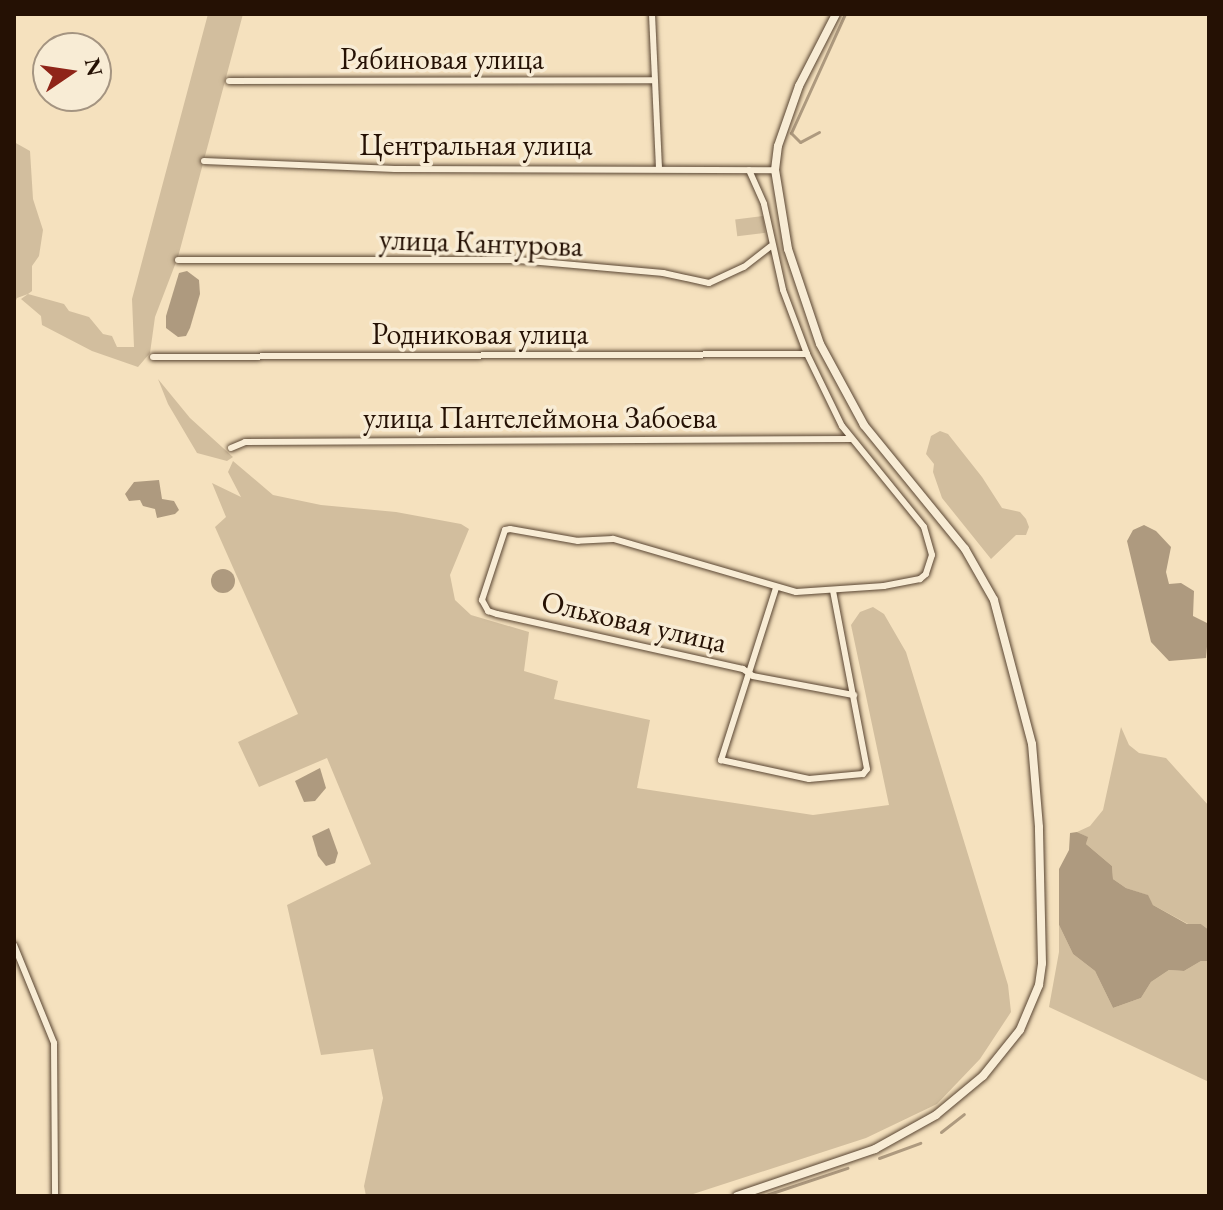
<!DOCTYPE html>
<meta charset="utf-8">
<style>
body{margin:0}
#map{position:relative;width:1223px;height:1210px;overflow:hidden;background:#f5e1be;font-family:"EB Garamond",serif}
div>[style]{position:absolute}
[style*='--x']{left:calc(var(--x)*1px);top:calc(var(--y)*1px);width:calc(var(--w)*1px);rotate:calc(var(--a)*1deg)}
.green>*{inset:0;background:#d2be9e;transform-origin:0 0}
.water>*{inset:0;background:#ae9a7f}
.round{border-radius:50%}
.stream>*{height:3px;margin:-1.5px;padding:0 1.5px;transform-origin:1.5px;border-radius:1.5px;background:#ae9a7f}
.roads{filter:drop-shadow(0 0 2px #594532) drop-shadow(0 0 2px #594532)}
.minor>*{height:6px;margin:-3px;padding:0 3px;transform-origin:3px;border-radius:3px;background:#f8ecd5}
.tertiary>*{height:8px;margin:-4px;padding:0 4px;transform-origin:4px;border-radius:4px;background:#f8ecd5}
span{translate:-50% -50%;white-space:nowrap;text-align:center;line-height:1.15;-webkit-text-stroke:7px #f8ecd5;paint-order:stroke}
.street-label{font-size:30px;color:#251104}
.frame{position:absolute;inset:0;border:16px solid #251104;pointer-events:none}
.north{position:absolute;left:32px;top:32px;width:80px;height:80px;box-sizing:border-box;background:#f8ecd5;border:2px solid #a49481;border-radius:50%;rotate:77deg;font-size:22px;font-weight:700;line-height:32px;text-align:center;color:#251104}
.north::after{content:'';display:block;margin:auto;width:28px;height:36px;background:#8f2418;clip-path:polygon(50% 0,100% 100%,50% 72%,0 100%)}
</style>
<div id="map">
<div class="green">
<i style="clip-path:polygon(208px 14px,243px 14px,178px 257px,155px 317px,150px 353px,138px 367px,92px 351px,42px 325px,41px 316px,21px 299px,28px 294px,17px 298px,14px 305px,14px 142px,30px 151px,33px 199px,43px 230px,39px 256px,32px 266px,32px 291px,28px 294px,64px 304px,69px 311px,89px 317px,103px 334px,112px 336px,117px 347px,134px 347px,132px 299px)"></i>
<i style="left:763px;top:216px;width:17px;height:28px;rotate:83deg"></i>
<i style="clip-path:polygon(158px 379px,190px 418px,233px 457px,227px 461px,197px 453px,168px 404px)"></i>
<i style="clip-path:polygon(940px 431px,948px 434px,982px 477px,1002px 508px,1020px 512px,1026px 519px,1029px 527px,1026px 535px,1016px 535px,991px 559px,942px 498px,933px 472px,934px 464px,926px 454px,931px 436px)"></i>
<i style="clip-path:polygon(233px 461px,273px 495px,321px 505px,396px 512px,461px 524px,469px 529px,450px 575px,455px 600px,471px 615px,529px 632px,524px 671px,558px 681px,554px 699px,650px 720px,637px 788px,813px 815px,889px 805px,851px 625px,860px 612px,873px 607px,884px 614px,906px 652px,1008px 985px,1011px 1012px,980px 1059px,937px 1104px,866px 1138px,687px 1196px,366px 1196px,364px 1186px,383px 1098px,373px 1049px,321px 1055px,287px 905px,371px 864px,327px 758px,259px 787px,238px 742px,298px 714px,215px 527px,226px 517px,212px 483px,241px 497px,228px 472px)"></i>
<i style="clip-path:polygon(1121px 727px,1129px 745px,1139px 753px,1166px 758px,1209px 806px,1209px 930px,1201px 924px,1188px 924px,1153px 905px,1147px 895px,1126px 888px,1113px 879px,1112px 866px,1086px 844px,1087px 837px,1077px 832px,1090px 826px,1103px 810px)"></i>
<i style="clip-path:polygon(1059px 925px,1073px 954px,1095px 971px,1113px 1008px,1141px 998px,1151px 982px,1169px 970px,1184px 971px,1201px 961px,1209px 961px,1209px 1082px,1049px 1007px,1059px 952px)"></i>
</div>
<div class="water">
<i style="clip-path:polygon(187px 271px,199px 280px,200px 294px,190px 328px,186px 336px,178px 337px,166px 328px,166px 316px,179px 273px)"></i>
<i style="clip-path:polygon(159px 480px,162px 499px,174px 501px,179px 510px,175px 514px,157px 518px,155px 509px,143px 506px,140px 500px,129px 501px,125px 494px,134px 482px)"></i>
<i style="clip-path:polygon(1144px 525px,1156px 531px,1171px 547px,1166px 572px,1169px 584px,1181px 583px,1194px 591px,1193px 616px,1209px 624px,1206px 658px,1169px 661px,1151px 642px,1127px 541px,1133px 530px)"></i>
<i class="round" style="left:211px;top:569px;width:24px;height:24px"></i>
<i style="clip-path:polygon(320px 768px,326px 788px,315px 801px,304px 802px,295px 781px)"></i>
<i style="clip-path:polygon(329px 828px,338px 853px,335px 863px,326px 866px,318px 856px,312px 836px)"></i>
<i style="clip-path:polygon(1077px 832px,1088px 837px,1086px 844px,1112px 866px,1113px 879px,1126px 888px,1148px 895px,1153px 905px,1187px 924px,1201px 924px,1209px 930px,1209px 961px,1201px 961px,1184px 971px,1169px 970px,1151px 982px,1141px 998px,1113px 1008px,1095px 971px,1073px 954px,1059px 925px,1059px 869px,1069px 850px,1070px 833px)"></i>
</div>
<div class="stream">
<i style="--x:819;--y:132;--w:21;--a:152"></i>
<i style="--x:800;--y:142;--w:13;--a:-135"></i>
<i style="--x:791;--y:133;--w:131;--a:-65.6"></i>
<i style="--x:941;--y:1132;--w:29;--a:-38"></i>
<i style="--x:879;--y:1158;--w:44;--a:-20.1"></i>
<i style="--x:763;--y:1196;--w:89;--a:-18.4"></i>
</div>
<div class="roads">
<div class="minor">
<i style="--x:652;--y:14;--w:154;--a:87.4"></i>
<i style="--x:229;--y:81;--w:425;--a:-0.1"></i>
<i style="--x:204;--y:161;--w:191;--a:2.4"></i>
<i style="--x:395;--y:169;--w:380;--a:0.2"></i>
<i style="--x:749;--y:170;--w:37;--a:66"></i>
<i style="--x:764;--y:204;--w:88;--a:77.5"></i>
<i style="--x:783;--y:290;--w:68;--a:69.4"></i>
<i style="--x:807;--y:354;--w:80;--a:64.1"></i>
<i style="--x:842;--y:426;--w:130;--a:50.9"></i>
<i style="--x:924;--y:527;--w:29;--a:74"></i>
<i style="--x:932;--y:555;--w:20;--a:108"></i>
<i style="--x:926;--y:574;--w:8;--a:140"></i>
<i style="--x:920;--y:579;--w:37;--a:169"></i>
<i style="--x:884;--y:586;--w:88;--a:176.1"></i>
<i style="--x:796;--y:592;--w:191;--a:-163.8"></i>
<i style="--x:613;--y:539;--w:35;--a:177"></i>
<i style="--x:578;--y:541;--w:69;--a:-170"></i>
<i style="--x:510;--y:529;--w:5;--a:169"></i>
<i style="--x:505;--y:530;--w:74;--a:108.2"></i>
<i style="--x:482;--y:600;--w:13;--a:61"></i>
<i style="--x:488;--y:611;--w:9;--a:18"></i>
<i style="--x:497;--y:614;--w:252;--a:12.6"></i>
<i style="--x:743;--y:669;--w:12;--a:35"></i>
<i style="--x:753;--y:676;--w:103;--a:10.7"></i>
<i style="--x:178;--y:260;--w:340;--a:0"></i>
<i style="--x:518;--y:260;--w:146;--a:5.1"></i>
<i style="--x:663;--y:273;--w:47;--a:12.3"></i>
<i style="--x:709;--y:283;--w:38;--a:-25"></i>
<i style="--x:744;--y:267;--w:34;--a:-38"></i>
<i style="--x:153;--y:357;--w:654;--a:-0.26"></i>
<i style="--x:231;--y:448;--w:15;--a:-23"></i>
<i style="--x:245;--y:442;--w:606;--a:-0.28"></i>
<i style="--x:776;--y:588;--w:181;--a:107.7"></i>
<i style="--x:721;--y:760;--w:90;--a:12.2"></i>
<i style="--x:809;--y:779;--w:54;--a:-5.3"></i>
<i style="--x:863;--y:774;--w:6;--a:-51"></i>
<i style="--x:867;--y:769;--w:181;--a:-100.8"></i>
<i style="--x:14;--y:945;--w:106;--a:67.8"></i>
<i style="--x:54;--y:1043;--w:153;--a:89.6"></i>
</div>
<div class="tertiary">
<i style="--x:737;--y:1196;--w:146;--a:-18.8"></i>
<i style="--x:875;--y:1149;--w:70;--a:-29.1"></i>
<i style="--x:936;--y:1115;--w:61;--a:-39.7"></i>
<i style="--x:983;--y:1076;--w:59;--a:-51.2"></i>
<i style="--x:1020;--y:1030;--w:49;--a:-67.1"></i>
<i style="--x:1039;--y:985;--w:22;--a:-82"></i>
<i style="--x:1042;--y:963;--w:136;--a:-91.3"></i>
<i style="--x:1039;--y:827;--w:83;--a:-94.8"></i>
<i style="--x:1032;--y:744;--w:149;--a:-104.8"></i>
<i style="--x:994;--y:600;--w:59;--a:-119.6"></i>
<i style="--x:965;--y:549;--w:160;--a:-129.2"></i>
<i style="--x:864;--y:425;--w:92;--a:-118.5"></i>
<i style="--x:820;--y:344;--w:100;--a:-108.6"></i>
<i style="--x:788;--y:249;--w:80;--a:-99.3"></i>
<i style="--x:775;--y:170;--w:24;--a:-83"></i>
<i style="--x:778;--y:146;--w:64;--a:-70.7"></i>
<i style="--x:799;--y:86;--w:81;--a:-62.8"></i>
</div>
</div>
<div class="street-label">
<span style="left:442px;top:59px">Рябиновая улица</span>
<span style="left:476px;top:145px">Центральная улица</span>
<span style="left:481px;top:243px;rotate:2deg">улица Кантурова</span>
<span style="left:480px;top:334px">Родниковая улица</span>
<span style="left:540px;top:418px">улица Пантелеймона Забоева</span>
<span style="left:634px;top:622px;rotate:13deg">Ольховая улица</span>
</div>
<div class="frame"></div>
<div class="north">N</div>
</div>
